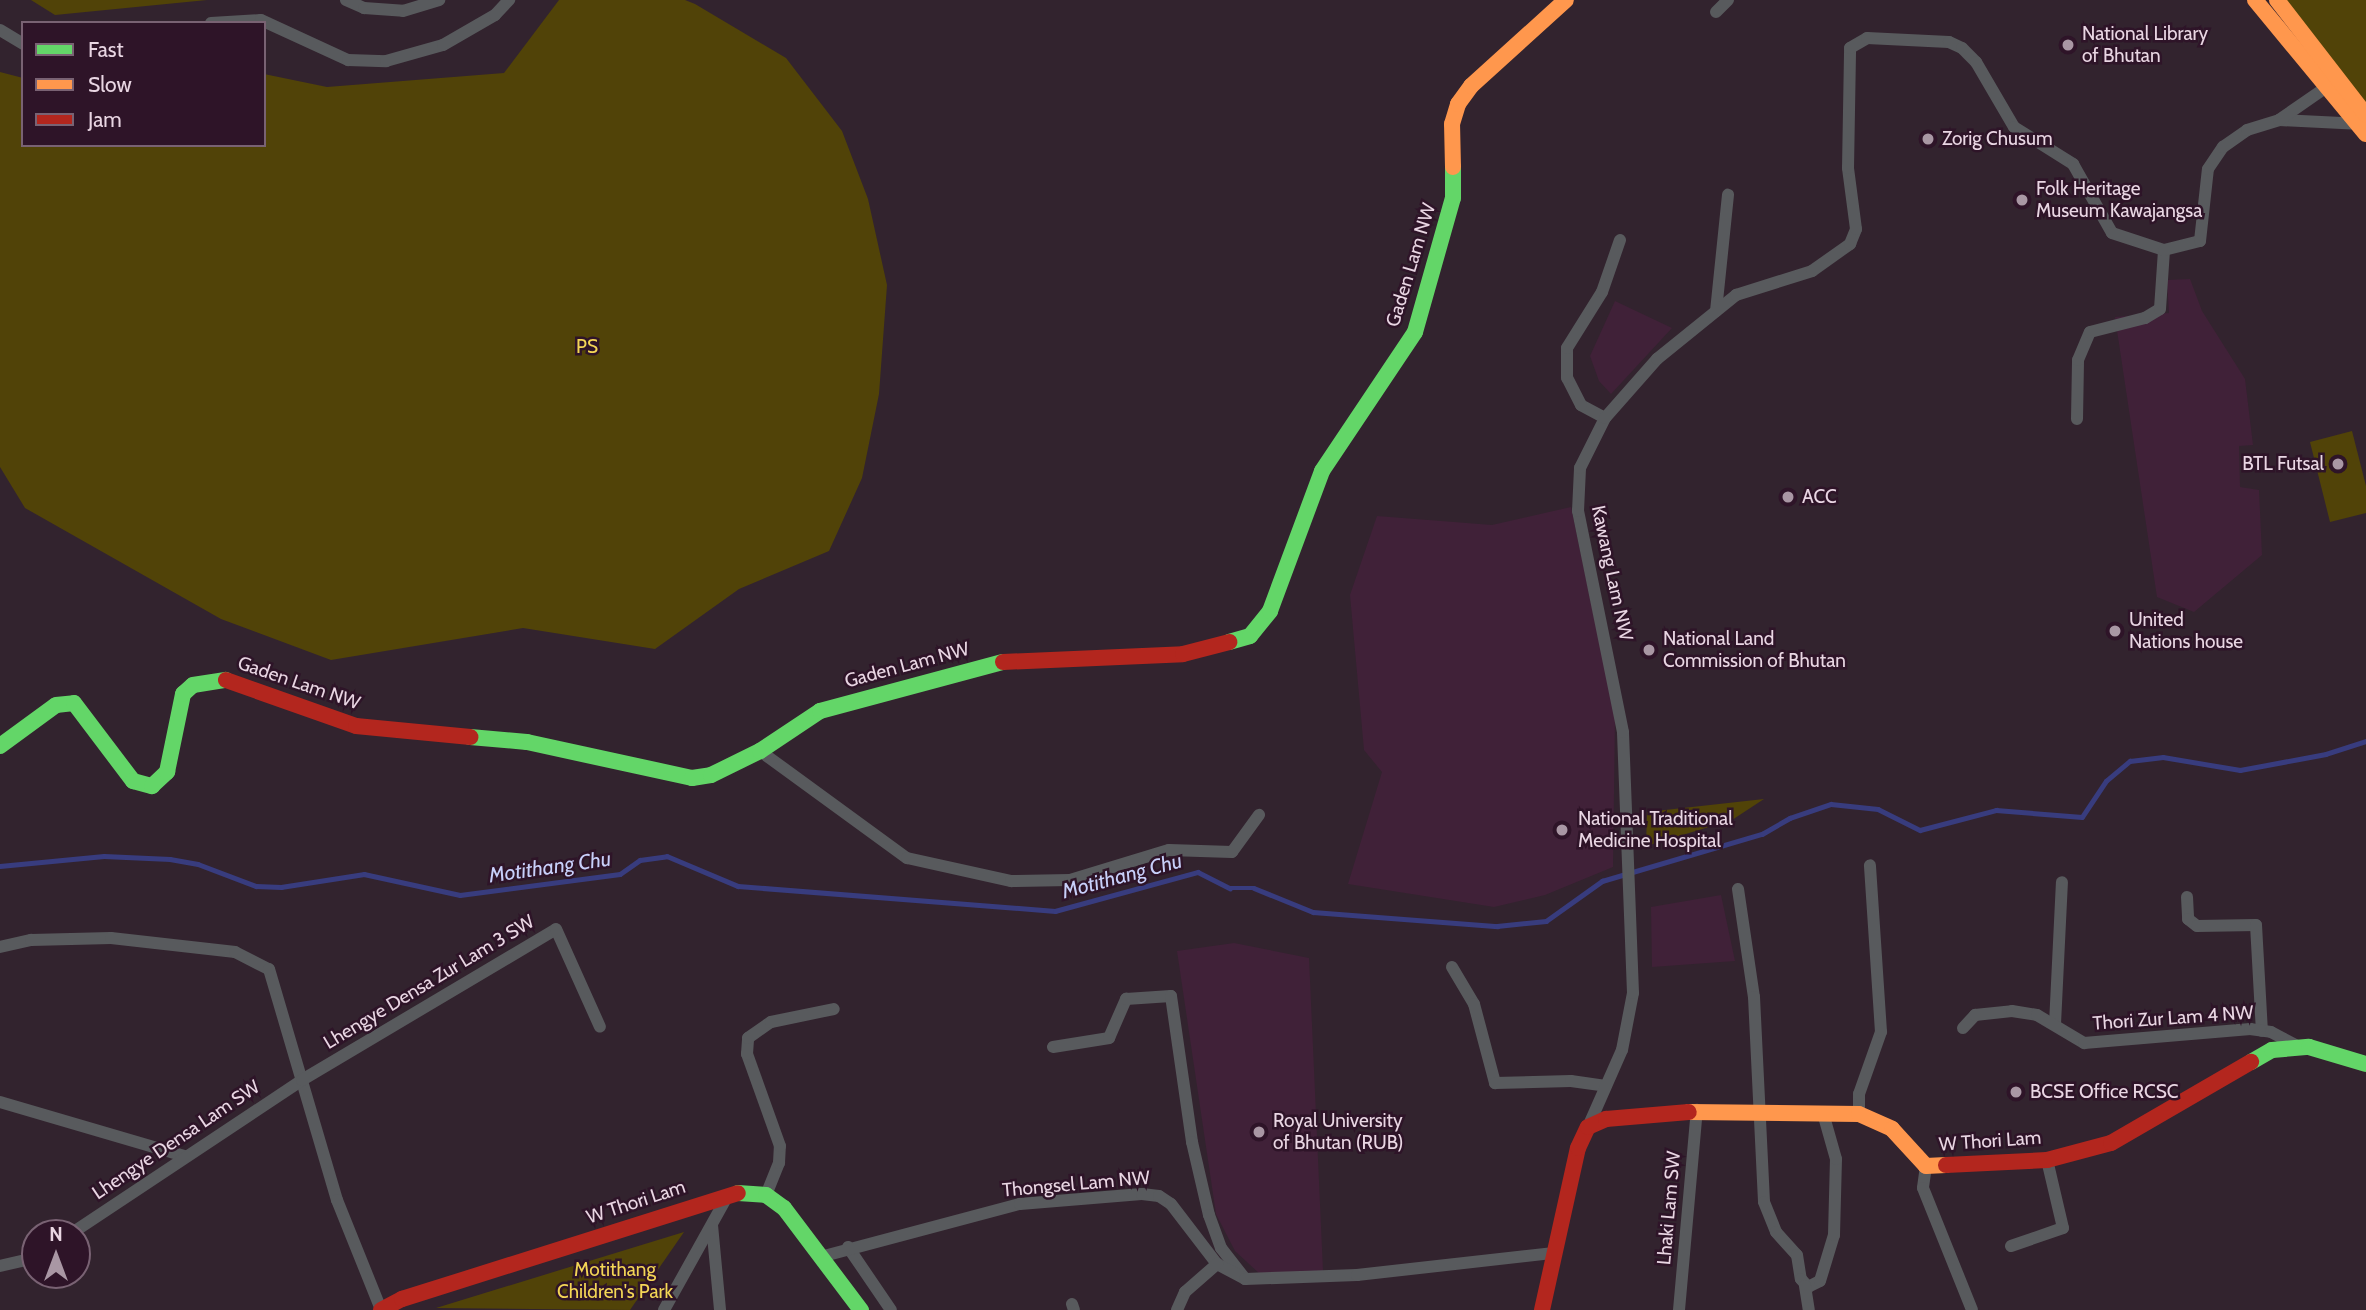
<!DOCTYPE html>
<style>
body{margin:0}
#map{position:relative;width:2366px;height:1310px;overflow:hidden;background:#32232e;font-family:Cabin,sans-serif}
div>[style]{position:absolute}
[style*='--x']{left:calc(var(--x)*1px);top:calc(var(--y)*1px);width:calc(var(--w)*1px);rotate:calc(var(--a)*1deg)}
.built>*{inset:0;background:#402138}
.green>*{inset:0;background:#514308}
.stream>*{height:4.5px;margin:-2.25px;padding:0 2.25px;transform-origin:2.25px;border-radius:2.25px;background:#383c7e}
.street>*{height:12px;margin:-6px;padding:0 6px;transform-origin:6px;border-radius:6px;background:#585a5d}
.fast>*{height:16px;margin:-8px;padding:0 8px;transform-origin:8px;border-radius:8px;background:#63d668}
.slow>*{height:16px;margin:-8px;padding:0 8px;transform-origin:8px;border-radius:8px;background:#ff974d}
.jam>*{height:16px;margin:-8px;padding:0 8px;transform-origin:8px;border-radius:8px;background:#b3261e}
.dots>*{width:19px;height:19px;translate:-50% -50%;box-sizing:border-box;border:4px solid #2e1428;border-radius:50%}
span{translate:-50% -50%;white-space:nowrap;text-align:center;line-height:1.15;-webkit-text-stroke:5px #2e1428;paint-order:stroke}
.poi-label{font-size:19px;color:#e9d6e3}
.left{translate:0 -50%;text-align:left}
.right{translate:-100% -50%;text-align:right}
.street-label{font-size:19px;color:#e9d6e3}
.park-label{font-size:19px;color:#f4d656}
.water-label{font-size:21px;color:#c8d0fa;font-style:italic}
.legend{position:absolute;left:21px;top:21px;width:245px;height:126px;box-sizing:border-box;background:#2e1428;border:2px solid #796273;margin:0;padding:9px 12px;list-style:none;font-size:21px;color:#e9d6e3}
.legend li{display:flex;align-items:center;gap:14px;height:35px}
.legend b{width:35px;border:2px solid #796273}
.north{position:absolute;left:21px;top:1219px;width:70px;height:70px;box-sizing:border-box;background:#2e1428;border:2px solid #796273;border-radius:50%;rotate:0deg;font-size:19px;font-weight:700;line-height:28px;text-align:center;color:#e9d6e3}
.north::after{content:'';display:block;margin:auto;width:24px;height:32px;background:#a997a4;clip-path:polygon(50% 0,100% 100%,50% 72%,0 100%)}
</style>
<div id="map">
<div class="built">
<i style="clip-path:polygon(2190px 279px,2202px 311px,2245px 379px,2253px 445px,2239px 446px,2240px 487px,2259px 490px,2262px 555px,2194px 612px,2157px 597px,2115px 317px,2169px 313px,2167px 280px)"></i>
<i style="clip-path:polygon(1615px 301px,1672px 328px,1611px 394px,1599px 381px,1590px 356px)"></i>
<i style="clip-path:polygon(1571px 507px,1615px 717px,1613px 867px,1545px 895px,1494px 907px,1348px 884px,1382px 772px,1364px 750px,1350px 595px,1377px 516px,1492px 525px)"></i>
<i style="clip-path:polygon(1721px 895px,1735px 961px,1652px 967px,1651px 907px)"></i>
<i style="clip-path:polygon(1234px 943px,1309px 958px,1323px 1271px,1261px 1275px,1235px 1251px,1216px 1214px,1177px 951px)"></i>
</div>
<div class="green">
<i style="clip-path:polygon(31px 0,207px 0,55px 15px)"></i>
<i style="clip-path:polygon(559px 0,685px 0,695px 4px,786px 58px,842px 131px,868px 199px,887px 285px,879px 394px,862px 478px,829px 551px,739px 589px,655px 649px,523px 628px,331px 660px,221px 619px,25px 508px,0 467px,0 72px,23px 78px,23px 145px,264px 145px,264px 74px,327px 87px,504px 73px)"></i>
<i style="clip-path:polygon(2279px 0,2366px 0,2366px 107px)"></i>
<i style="clip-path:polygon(2352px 431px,2366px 486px,2366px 513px,2330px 522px,2310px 442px)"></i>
<i style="clip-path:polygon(1764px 799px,1732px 820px,1646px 846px,1647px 812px)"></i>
<i style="clip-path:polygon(684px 1232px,630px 1310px,436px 1308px)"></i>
</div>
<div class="stream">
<i style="--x:0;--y:866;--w:104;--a:-5.5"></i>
<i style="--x:104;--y:856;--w:66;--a:2.6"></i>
<i style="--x:170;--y:859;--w:28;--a:10"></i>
<i style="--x:198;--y:864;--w:62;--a:20.8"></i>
<i style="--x:256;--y:886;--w:25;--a:2"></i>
<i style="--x:281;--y:887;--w:84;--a:-8.9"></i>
<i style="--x:364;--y:874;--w:98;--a:12.3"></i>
<i style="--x:460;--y:895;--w:161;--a:-7.5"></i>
<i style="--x:620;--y:874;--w:24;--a:-35"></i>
<i style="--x:640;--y:860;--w:27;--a:-8"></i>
<i style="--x:667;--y:856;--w:77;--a:22.9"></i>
<i style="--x:738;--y:886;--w:318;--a:4.5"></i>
<i style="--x:1055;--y:911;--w:148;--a:-15.3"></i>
<i style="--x:1198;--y:872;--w:36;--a:27"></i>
<i style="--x:1230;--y:888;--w:24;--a:0"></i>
<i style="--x:1254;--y:888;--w:64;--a:22.1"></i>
<i style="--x:1313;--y:912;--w:185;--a:4.4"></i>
<i style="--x:1497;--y:926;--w:49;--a:-5.8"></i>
<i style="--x:1546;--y:921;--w:69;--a:-35.5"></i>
<i style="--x:1602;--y:881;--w:167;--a:-16.4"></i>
<i style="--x:1762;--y:834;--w:32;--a:-30"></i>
<i style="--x:1790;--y:818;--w:43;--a:-18.9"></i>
<i style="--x:1831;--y:804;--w:47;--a:6.1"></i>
<i style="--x:1878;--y:809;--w:47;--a:26.6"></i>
<i style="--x:1920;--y:830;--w:79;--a:-14.7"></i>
<i style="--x:1996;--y:810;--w:86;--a:4.7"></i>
<i style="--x:2082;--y:817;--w:43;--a:-56.3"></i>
<i style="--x:2106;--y:781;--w:31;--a:-40"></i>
<i style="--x:2130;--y:761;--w:33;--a:-7"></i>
<i style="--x:2163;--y:757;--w:78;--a:9.6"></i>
<i style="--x:2240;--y:770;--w:87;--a:-10.5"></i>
<i style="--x:2326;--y:754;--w:42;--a:-18"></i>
</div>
<div class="street">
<i style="--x:346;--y:0;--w:20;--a:24"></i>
<i style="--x:364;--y:8;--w:39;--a:4"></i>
<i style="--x:403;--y:11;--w:38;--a:-17"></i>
<i style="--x:1716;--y:12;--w:17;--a:-45"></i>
<i style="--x:211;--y:23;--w:50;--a:-3.4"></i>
<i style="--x:261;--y:20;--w:96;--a:24.7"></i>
<i style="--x:348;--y:60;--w:38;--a:2"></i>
<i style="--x:386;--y:61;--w:59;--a:-15.7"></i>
<i style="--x:443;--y:45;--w:60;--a:-30"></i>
<i style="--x:495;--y:15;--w:21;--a:-47"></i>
<i style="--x:0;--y:30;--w:27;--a:31"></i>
<i style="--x:2279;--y:120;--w:83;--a:2.8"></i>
<i style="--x:1716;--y:311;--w:117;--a:-84.1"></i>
<i style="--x:1605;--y:418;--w:27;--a:-152"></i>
<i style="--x:1581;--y:405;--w:30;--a:-117"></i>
<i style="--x:1567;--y:378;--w:30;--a:-90"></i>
<i style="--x:1567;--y:348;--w:66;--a:-58"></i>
<i style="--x:1602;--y:292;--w:55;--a:-70.9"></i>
<i style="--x:2077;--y:419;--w:59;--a:-89"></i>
<i style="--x:2078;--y:360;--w:30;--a:-67"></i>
<i style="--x:2090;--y:332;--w:57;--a:-14.3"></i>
<i style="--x:2145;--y:318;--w:17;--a:-31"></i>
<i style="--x:2160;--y:309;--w:59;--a:-86.1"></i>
<i style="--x:760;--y:751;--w:182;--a:36.1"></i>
<i style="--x:907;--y:858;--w:107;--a:12.5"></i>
<i style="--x:1011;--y:881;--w:59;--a:-1"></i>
<i style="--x:1070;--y:880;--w:103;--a:-16.9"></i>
<i style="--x:1169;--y:850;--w:63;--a:1.8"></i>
<i style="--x:1232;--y:852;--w:46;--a:-53.9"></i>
<i style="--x:1738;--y:889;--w:109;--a:81.6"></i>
<i style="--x:1754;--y:997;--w:205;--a:87.2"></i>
<i style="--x:1764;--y:1202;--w:32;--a:68"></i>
<i style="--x:1776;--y:1232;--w:31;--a:48"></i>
<i style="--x:1797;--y:1255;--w:24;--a:81"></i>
<i style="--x:1801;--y:1279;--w:11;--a:49"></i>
<i style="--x:1808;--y:1287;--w:13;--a:-27"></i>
<i style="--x:1820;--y:1281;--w:48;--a:-73.1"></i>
<i style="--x:1834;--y:1235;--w:76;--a:-88.5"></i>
<i style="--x:1836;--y:1159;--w:48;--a:-105.8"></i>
<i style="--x:2187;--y:897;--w:22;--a:87"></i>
<i style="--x:2188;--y:919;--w:11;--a:38"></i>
<i style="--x:2197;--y:926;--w:59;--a:-1"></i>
<i style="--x:2256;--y:925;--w:106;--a:86.8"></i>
<i style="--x:0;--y:947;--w:32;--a:-13"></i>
<i style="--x:31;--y:940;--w:80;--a:-1.4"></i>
<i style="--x:111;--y:938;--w:125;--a:6.4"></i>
<i style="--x:235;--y:952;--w:38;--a:27"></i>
<i style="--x:269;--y:969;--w:241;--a:73.6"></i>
<i style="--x:337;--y:1200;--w:115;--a:68.1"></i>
<i style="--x:1452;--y:967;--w:43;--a:59.3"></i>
<i style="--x:1474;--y:1004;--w:82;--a:75.1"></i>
<i style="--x:1495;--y:1083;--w:76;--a:-1.5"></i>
<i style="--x:1571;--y:1081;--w:35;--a:8"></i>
<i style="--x:2055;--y:1024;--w:142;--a:-87.2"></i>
<i style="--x:1963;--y:1028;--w:18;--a:-47"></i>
<i style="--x:1975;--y:1015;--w:37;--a:-6"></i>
<i style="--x:2012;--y:1011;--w:25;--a:9"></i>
<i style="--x:2037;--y:1015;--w:55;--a:30.8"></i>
<i style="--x:2084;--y:1043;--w:167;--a:-4.8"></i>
<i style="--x:2250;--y:1029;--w:21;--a:8"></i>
<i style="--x:2271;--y:1032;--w:30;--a:28"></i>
<i style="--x:1053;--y:1047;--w:57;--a:-9.1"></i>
<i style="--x:1109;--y:1038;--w:43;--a:-66.4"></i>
<i style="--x:1126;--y:999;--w:45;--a:-3.8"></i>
<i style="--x:1171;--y:996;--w:148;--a:81.8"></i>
<i style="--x:1192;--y:1142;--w:75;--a:76.9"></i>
<i style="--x:1209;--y:1215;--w:35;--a:70"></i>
<i style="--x:1221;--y:1248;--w:39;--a:52"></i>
<i style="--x:0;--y:1102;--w:193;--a:16.3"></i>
<i style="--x:1859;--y:1114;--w:20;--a:-90"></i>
<i style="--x:1859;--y:1094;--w:66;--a:-70.5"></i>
<i style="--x:1881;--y:1032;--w:167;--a:-93.8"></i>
<i style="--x:1588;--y:1127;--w:84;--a:-66.2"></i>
<i style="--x:1622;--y:1050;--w:58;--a:-79.1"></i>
<i style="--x:1633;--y:993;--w:261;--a:-92.2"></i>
<i style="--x:1623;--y:732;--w:226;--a:-101.5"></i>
<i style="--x:1578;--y:511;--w:43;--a:-87.3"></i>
<i style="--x:1580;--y:468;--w:56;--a:-63.4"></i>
<i style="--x:1605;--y:418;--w:79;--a:-48.6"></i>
<i style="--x:1657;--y:359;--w:102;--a:-39"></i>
<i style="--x:1736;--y:295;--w:80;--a:-17.5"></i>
<i style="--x:1812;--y:271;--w:47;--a:-35.4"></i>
<i style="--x:1850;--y:244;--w:16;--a:-68"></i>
<i style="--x:1856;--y:229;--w:62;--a:-97.5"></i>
<i style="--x:1848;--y:168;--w:120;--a:-89"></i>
<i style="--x:1850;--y:48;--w:20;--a:-30"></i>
<i style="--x:1867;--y:38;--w:82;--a:2.8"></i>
<i style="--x:1949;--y:42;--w:14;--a:25"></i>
<i style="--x:1962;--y:48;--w:20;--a:45"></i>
<i style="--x:1976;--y:62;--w:75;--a:59.7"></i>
<i style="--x:2014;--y:127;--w:70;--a:32.1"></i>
<i style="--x:2073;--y:164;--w:79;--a:60.5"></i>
<i style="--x:2112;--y:233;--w:55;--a:18.1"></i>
<i style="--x:2164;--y:250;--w:37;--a:-14"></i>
<i style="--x:2200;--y:241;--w:72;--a:-83.7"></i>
<i style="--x:2208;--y:169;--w:27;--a:-56"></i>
<i style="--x:2223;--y:147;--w:29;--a:-35"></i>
<i style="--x:2247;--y:130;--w:34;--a:-17"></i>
<i style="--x:2279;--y:120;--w:63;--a:-34.7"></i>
<i style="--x:1926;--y:1166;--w:22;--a:98"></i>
<i style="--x:1923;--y:1188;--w:131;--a:68.1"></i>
<i style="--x:766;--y:1195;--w:35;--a:-68"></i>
<i style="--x:779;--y:1163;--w:17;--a:-87"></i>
<i style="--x:780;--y:1146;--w:98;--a:-109.7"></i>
<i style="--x:747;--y:1054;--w:16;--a:-86"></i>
<i style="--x:748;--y:1038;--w:28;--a:-35"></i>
<i style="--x:771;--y:1022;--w:64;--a:-11.7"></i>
<i style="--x:712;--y:1225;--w:85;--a:84.6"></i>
<i style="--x:72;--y:1233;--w:276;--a:-33.6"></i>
<i style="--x:302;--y:1080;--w:295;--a:-30.7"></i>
<i style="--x:556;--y:929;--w:107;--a:65.8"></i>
<i style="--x:2011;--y:1246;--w:55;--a:-19.1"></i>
<i style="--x:2063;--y:1228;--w:70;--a:-103.2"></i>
<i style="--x:848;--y:1247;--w:76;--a:55.7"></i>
<i style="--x:824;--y:1256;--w:203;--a:-14.9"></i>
<i style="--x:1020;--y:1204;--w:122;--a:-4.7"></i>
<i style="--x:1142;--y:1194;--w:17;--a:7"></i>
<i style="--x:1159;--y:1196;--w:14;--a:34"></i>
<i style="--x:1171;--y:1204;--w:76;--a:52.5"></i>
<i style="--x:1217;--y:1264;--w:32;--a:28"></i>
<i style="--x:1245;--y:1279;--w:112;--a:-2"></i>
<i style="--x:1357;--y:1275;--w:196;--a:-6.4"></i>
<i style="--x:0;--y:1266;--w:36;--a:-13"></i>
<i style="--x:1805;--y:1286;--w:24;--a:81"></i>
<i style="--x:1072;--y:1304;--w:6;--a:72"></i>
<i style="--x:664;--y:1310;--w:132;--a:-60.9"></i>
<i style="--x:1177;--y:1310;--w:20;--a:-66"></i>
<i style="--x:1185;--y:1292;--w:43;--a:-41.2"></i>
<i style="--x:1679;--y:1310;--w:201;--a:-84.9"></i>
</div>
<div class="fast">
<i style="--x:1229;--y:642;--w:22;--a:-16"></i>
<i style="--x:1250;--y:636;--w:32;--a:-51"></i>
<i style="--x:1270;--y:611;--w:149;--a:-69.6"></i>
<i style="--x:1322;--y:471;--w:167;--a:-56.2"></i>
<i style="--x:1415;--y:332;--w:139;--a:-74.2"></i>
<i style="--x:1453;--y:198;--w:31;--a:-90"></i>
<i style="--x:470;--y:737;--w:57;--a:5"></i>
<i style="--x:527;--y:742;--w:169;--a:12.3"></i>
<i style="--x:692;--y:778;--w:19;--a:-9"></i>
<i style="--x:711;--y:775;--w:55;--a:-26.1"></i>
<i style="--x:760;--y:751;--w:72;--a:-33.7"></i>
<i style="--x:820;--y:711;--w:189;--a:-15"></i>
<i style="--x:0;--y:746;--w:69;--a:-36.2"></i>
<i style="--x:56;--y:705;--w:18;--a:-6"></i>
<i style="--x:74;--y:703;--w:98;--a:52.9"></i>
<i style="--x:133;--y:781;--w:20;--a:15"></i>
<i style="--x:152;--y:786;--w:21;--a:-43"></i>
<i style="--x:167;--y:772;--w:80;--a:-78.4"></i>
<i style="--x:183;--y:694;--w:13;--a:-42"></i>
<i style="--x:193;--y:685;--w:33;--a:-9"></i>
<i style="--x:2251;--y:1062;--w:24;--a:-30"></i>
<i style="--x:2272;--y:1050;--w:37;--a:-5"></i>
<i style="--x:2309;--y:1047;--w:59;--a:16.6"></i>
<i style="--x:738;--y:1193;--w:28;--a:4"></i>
<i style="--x:766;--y:1195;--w:22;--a:36"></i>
<i style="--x:784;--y:1208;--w:128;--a:53"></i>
</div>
<div class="slow">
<i style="--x:2255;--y:0;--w:174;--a:50.4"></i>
<i style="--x:2277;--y:0;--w:145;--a:52.3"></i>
<i style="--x:1453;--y:167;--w:43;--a:-91.3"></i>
<i style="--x:1452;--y:124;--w:21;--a:-73"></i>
<i style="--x:1458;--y:104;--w:22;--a:-54"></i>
<i style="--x:1471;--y:86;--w:128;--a:-42.2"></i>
<i style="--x:1689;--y:1112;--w:170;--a:0.7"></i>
<i style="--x:1859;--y:1114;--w:36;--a:24"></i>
<i style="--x:1892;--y:1129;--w:50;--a:47.4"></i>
<i style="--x:1926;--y:1166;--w:20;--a:-3"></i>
</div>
<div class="jam">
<i style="--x:1003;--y:662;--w:180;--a:-2.5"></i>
<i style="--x:1183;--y:654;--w:48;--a:-14.6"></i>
<i style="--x:226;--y:680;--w:138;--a:19.5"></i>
<i style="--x:356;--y:726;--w:115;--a:5.5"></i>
<i style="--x:1946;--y:1165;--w:101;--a:-2.8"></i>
<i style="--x:2047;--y:1160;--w:66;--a:-14.9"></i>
<i style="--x:2111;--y:1143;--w:162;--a:-30.1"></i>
<i style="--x:381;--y:1310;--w:24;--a:-28"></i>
<i style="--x:402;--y:1299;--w:352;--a:-17.5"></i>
<i style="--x:1542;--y:1310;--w:166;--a:-77.5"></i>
<i style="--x:1578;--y:1148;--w:23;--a:-65"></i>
<i style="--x:1588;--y:1127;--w:20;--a:-24"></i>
<i style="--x:1606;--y:1119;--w:83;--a:-4.8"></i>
</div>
<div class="dots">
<i style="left:2068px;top:45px;background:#a997a4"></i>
<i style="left:1928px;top:139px;background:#a997a4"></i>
<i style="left:2022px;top:200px;background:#a997a4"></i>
<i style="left:2338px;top:464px;background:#a997a4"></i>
<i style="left:1788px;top:497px;background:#a997a4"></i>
<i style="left:2115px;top:631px;background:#a997a4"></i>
<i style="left:1649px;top:650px;background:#a997a4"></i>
<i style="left:1562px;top:830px;background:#a997a4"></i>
<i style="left:2016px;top:1092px;background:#a997a4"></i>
<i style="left:1259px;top:1132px;background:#a997a4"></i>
</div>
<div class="poi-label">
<span class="left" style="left:2082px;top:45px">National Library<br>of Bhutan</span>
<span class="left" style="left:1942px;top:139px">Zorig Chusum</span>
<span class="left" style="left:2036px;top:200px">Folk Heritage<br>Museum Kawajangsa</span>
<span class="right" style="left:2324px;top:464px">BTL Futsal</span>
<span class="left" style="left:1802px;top:497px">ACC</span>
<span class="left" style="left:2129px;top:631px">United<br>Nations house</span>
<span class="left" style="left:1663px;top:650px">National Land<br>Commission of Bhutan</span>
<span class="left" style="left:1578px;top:830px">National Traditional<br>Medicine Hospital</span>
<span class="left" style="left:2030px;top:1092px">BCSE Office RCSC</span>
<span class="left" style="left:1273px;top:1132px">Royal University<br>of Bhutan (RUB)</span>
</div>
<div class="street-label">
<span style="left:1411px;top:265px;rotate:-73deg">Gaden Lam NW</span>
<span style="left:1612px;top:573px;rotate:78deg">Kawang Lam NW</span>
<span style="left:907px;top:665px;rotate:-15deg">Gaden Lam NW</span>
<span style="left:299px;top:683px;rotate:19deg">Gaden Lam NW</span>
<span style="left:429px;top:982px;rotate:-31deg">Lhengye Densa Zur Lam 3 SW</span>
<span style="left:2173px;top:1018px;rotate:-4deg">Thori Zur Lam 4 NW</span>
<span style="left:176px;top:1140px;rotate:-34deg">Lhengye Densa Lam SW</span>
<span style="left:1990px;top:1141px;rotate:-4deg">W Thori Lam</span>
<span style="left:1076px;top:1184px;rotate:-5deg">Thongsel Lam NW</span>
<span style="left:636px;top:1202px;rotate:-18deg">W Thori Lam</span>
<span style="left:1669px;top:1208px;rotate:-85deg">Lhaki Lam SW</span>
</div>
<div class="park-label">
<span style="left:587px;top:347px">PS</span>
<span style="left:615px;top:1281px">Motithang<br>Children's Park</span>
</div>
<div class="water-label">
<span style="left:550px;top:867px;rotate:-8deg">Motithang Chu</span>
<span style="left:1122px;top:876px;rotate:-15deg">Motithang Chu</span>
</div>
<ul class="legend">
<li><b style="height:9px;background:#63d668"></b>Fast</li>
<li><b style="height:9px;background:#ff974d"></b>Slow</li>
<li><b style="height:9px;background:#b3261e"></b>Jam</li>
</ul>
<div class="north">N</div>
</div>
